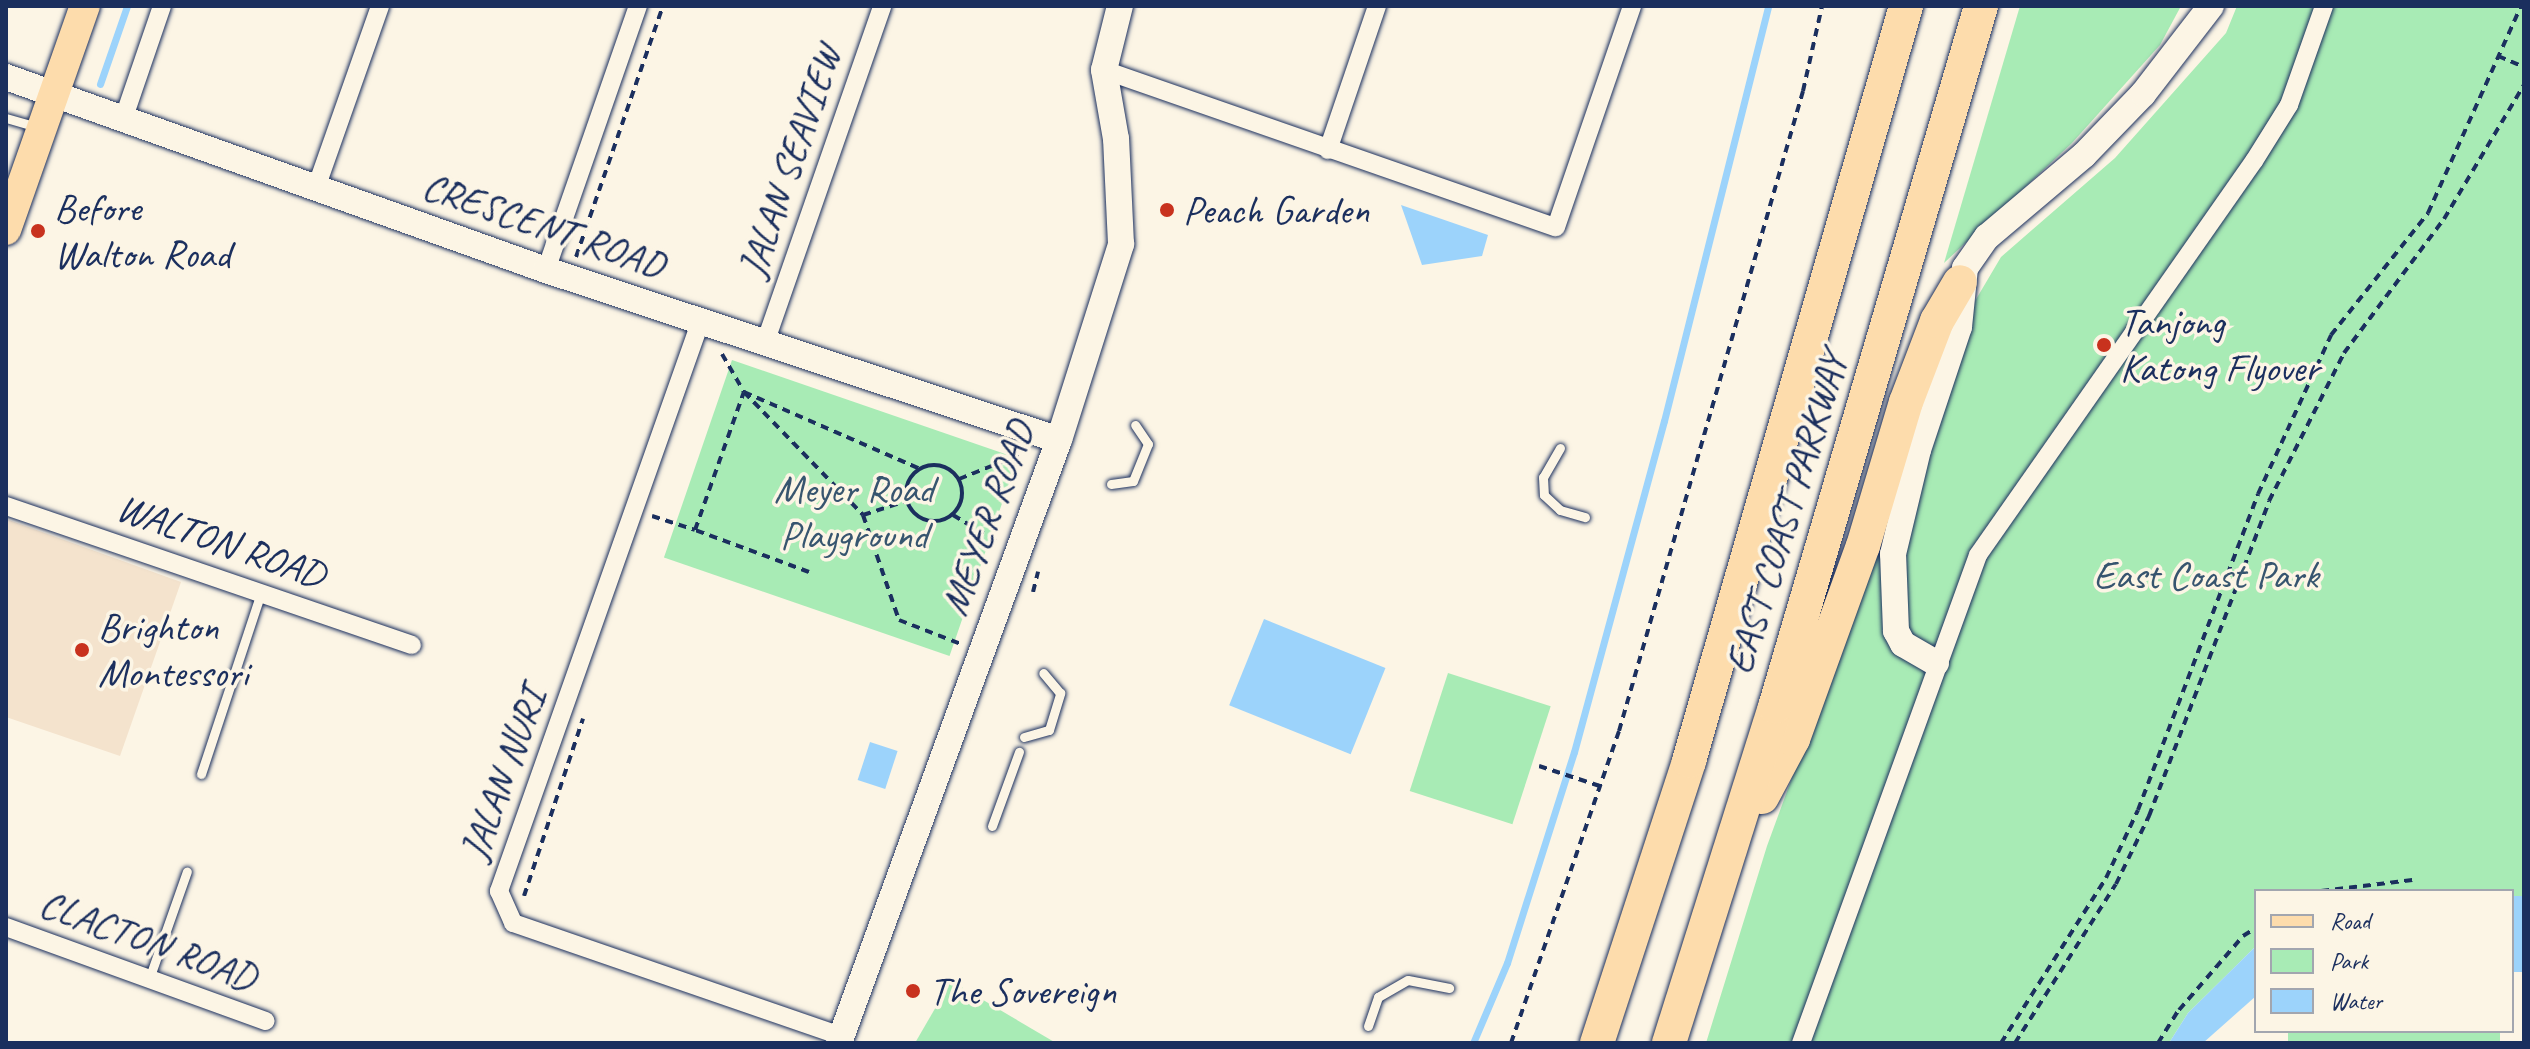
<!DOCTYPE html>
<style>
body{margin:0}
#map{position:relative;width:2530px;height:1049px;overflow:hidden;background:#fcf5e5;font-family:Caveat,sans-serif}
div>[style]{position:absolute}
[style*='--x']{left:calc(var(--x)*1px);top:calc(var(--y)*1px);width:calc(var(--w)*1px);rotate:calc(var(--a)*1deg)}
.built>*{inset:0;background:#f4e3cd}
.green>*{inset:0;background:#a8ebb5;transform-origin:0 0}
.water>*{inset:0;background:#9cd3fb;transform-origin:0 0}
.stream>*{height:7px;margin:-3.5px;padding:0 3.5px;transform-origin:3.5px;border-radius:3.5px;background:#9cd3fb}
.path>*{height:4px;margin-top:-2px;transform-origin:0;background:repeating-linear-gradient(90deg,#1b2f5e 0 8px,transparent 0 14px)}
.path>.ring{margin:-2px;padding:0;box-sizing:content-box;background:none;border:4px solid #1b2f5e;border-radius:50%}
.roads{filter:drop-shadow(0 0 2px #1b2f5e) drop-shadow(0 0 2px #1b2f5e)}
.lane>*{height:9px;margin:-4.5px;padding:0 4.5px;transform-origin:4.5px;border-radius:4.5px;background:#fcf5e5}
.street>*{height:18px;margin:-9px;padding:0 9px;transform-origin:9px;border-radius:9px;background:#fcf5e5}
.secondary>*{height:26px;margin:-13px;padding:0 13px;transform-origin:13px;border-radius:13px;background:#fcf5e5}
.primary>*{height:30px;margin:-15px;padding:0 15px;transform-origin:15px;border-radius:15px;background:#fddcac}
.highway>*{height:34px;margin:-17px;padding:0 17px;transform-origin:17px;border-radius:17px;background:#fddcac}
.dots>*{width:22px;height:22px;translate:-50% -50%;box-sizing:border-box;border:4px solid #fcf5e5;border-radius:50%}
span{translate:-50% -50%;white-space:nowrap;text-align:center;line-height:1.15;-webkit-text-stroke:7px #fcf5e5;paint-order:stroke}
.street-label{font-size:40px;color:#1b2f5e}
.poi-label{font-size:40px;color:#1b2f5e}
.left{translate:0 -50%;text-align:left}
.park-label{font-size:40px;color:#37556f}
.frame{position:absolute;inset:0;border:8px solid #1b2f5e;pointer-events:none}
.legend{position:absolute;left:2254px;top:889px;width:260px;height:144px;box-sizing:border-box;background:#fcf5e5;border:2px solid #a2a6af;margin:0;padding:10px 14px;list-style:none;font-size:24px;color:#1b2f5e}
.legend li{display:flex;align-items:center;gap:16px;height:40px}
.legend b{width:40px;border:2px solid #a2a6af}
</style>
<div id="map">
<div class="built">
<i style="clip-path:polygon(6px 519px,181px 582px,120px 756px,6px 717px)"></i>
</div>
<div class="green">
<i style="clip-path:polygon(2020px 6px,2181px 6px,2160px 45px,2072px 143px,1944px 263px)"></i>
<i style="clip-path:polygon(2237px 6px,2524px 6px,2524px 896px,2512px 896px,2512px 891px,2256px 891px,2256px 946px,2188px 1013px,2169px 1043px,1706px 1043px,1767px 846px,1952px 340px,2001px 257px,2115px 158px,2226px 33px)"></i>
<i style="left:732px;top:360px;width:302px;height:209px;rotate:19deg"></i>
<i style="left:1448px;top:673px;width:108px;height:124px;rotate:18deg"></i>
<i style="clip-path:polygon(951px 981px,1056px 1043px,915px 1043px)"></i>
<i style="left:2288px;top:1031px;width:212px;height:25px"></i>
</div>
<div class="water">
<i style="clip-path:polygon(1401px 205px,1488px 235px,1482px 256px,1422px 265px)"></i>
<i style="left:1264px;top:619px;width:131px;height:93px;rotate:22deg"></i>
<i style="left:870px;top:742px;width:29px;height:40px;rotate:18deg"></i>
<i style="left:2512px;top:896px;width:12px;height:76px"></i>
<i style="clip-path:polygon(2256px 946px,2256px 996px,2203px 1043px,2169px 1043px,2188px 1013px)"></i>
</div>
<div class="stream">
<i style="--x:100;--y:84;--w:83;--a:-70.9"></i>
<i style="--x:1473;--y:1043;--w:87;--a:-67"></i>
<i style="--x:1507;--y:963;--w:221;--a:-72.4"></i>
<i style="--x:1574;--y:752;--w:343;--a:-74.8"></i>
<i style="--x:1664;--y:421;--w:428;--a:-75.9"></i>
</div>
<div class="path">
<i style="--x:2498;--y:56;--w:28;--a:23"></i>
<i style="--x:576;--y:257;--w:266;--a:-70.9"></i>
<i style="--x:722;--y:354;--w:44;--a:59.9"></i>
<i style="--x:744;--y:392;--w:192;--a:23.6"></i>
<i class="ring" style="left:906px;top:465px;width:52px;height:52px"></i>
<i style="--x:959;--y:479;--w:70;--a:-21.8"></i>
<i style="--x:863;--y:515;--w:45;--a:-18"></i>
<i style="--x:953;--y:515;--w:54;--a:31.3"></i>
<i style="--x:652;--y:516;--w:45;--a:18"></i>
<i style="--x:809;--y:572;--w:121;--a:-159.8"></i>
<i style="--x:695;--y:530;--w:146;--a:-70.5"></i>
<i style="--x:744;--y:392;--w:171;--a:45.9"></i>
<i style="--x:863;--y:515;--w:111;--a:71.1"></i>
<i style="--x:899;--y:620;--w:66;--a:21.2"></i>
<i style="--x:1033;--y:592;--w:21;--a:-76"></i>
<i style="--x:1539;--y:766;--w:64;--a:18.2"></i>
<i style="--x:2321;--y:891;--w:92;--a:-6.9"></i>
<i style="--x:524;--y:896;--w:187;--a:-71.6"></i>
<i style="--x:1511;--y:1043;--w:330;--a:-70.9"></i>
<i style="--x:1619;--y:731;--w:666;--a:-73.96"></i>
<i style="--x:1803;--y:91;--w:87;--a:-77.4"></i>
<i style="--x:2001;--y:1043;--w:196;--a:-57.5"></i>
<i style="--x:2106;--y:878;--w:75;--a:-64.8"></i>
<i style="--x:2138;--y:810;--w:338;--a:-69.2"></i>
<i style="--x:2258;--y:494;--w:175;--a:-65.3"></i>
<i style="--x:2331;--y:335;--w:156;--a:-51.5"></i>
<i style="--x:2428;--y:213;--w:227;--a:-65.8"></i>
<i style="--x:2015;--y:1043;--w:188;--a:-57.6"></i>
<i style="--x:2116;--y:884;--w:76;--a:-64.1"></i>
<i style="--x:2149;--y:816;--w:337;--a:-69.1"></i>
<i style="--x:2269;--y:501;--w:166;--a:-63.1"></i>
<i style="--x:2344;--y:353;--w:167;--a:-53.3"></i>
<i style="--x:2444;--y:219;--w:156;--a:-59.2"></i>
<i style="--x:2158;--y:1043;--w:39;--a:-58"></i>
<i style="--x:2179;--y:1010;--w:98;--a:-49.1"></i>
<i style="--x:2243;--y:936;--w:15;--a:-32"></i>
</div>
<div class="roads">
<div class="lane">
<i style="--x:6;--y:118;--w:33;--a:16"></i>
<i style="--x:1560;--y:448;--w:34;--a:120"></i>
<i style="--x:1543;--y:477;--w:18;--a:87"></i>
<i style="--x:1544;--y:495;--w:22;--a:43"></i>
<i style="--x:1560;--y:510;--w:26;--a:16"></i>
<i style="--x:1111;--y:484;--w:22;--a:-8"></i>
<i style="--x:1133;--y:481;--w:40;--a:-68"></i>
<i style="--x:1148;--y:444;--w:23;--a:-124"></i>
<i style="--x:1024;--y:737;--w:26;--a:-16"></i>
<i style="--x:1049;--y:730;--w:39;--a:-73"></i>
<i style="--x:1060;--y:693;--w:26;--a:-130"></i>
<i style="--x:201;--y:774;--w:191;--a:-71.7"></i>
<i style="--x:992;--y:826;--w:79;--a:-70"></i>
<i style="--x:149;--y:979;--w:114;--a:-70.6"></i>
<i style="--x:1368;--y:1026;--w:31;--a:-71"></i>
<i style="--x:1378;--y:997;--w:34;--a:-30"></i>
<i style="--x:1408;--y:980;--w:42;--a:11"></i>
</div>
<div class="street">
<i style="--x:1104;--y:70;--w:478;--a:19.2"></i>
<i style="--x:1556;--y:227;--w:234;--a:-71"></i>
<i style="--x:124;--y:117;--w:117;--a:-71.1"></i>
<i style="--x:1328;--y:150;--w:152;--a:-71.2"></i>
<i style="--x:316;--y:188;--w:193;--a:-70.6"></i>
<i style="--x:546;--y:270;--w:280;--a:-70.8"></i>
<i style="--x:701;--y:320;--w:606;--a:109.48"></i>
<i style="--x:499;--y:891;--w:35;--a:66"></i>
<i style="--x:513;--y:923;--w:347;--a:19"></i>
<i style="--x:766;--y:340;--w:354;--a:-70.8"></i>
<i style="--x:6;--y:506;--w:429;--a:18.9"></i>
<i style="--x:6;--y:927;--w:276;--a:19.9"></i>
<i style="--x:1801;--y:1043;--w:519;--a:-70.06"></i>
<i style="--x:1978;--y:555;--w:481;--a:-55"></i>
<i style="--x:2254;--y:161;--w:66;--a:-58"></i>
<i style="--x:2289;--y:105;--w:105;--a:-70.5"></i>
</div>
<div class="secondary">
<i style="--x:6;--y:77;--w:573;--a:19.67"></i>
<i style="--x:546;--y:270;--w:540;--a:18.33"></i>
<i style="--x:1936;--y:663;--w:38;--a:-150"></i>
<i style="--x:1903;--y:644;--w:15;--a:-118"></i>
<i style="--x:1896;--y:631;--w:77;--a:-92.2"></i>
<i style="--x:1893;--y:554;--w:107;--a:-76.5"></i>
<i style="--x:1918;--y:450;--w:130;--a:-71.6"></i>
<i style="--x:1959;--y:327;--w:59;--a:-84.2"></i>
<i style="--x:1965;--y:268;--w:38;--a:-55"></i>
<i style="--x:1987;--y:237;--w:127;--a:-40.2"></i>
<i style="--x:2084;--y:155;--w:85;--a:-46"></i>
<i style="--x:2143;--y:94;--w:111;--a:-52.3"></i>
<i style="--x:839;--y:1043;--w:642;--a:-69.96"></i>
<i style="--x:1059;--y:440;--w:206;--a:-72.4"></i>
<i style="--x:1121;--y:244;--w:105;--a:-92.7"></i>
<i style="--x:1116;--y:139;--w:70;--a:-99.9"></i>
<i style="--x:1104;--y:70;--w:66;--a:-76"></i>
</div>
<div class="primary">
<i style="--x:6;--y:230;--w:238;--a:-70.6"></i>
</div>
<div class="highway">
<i style="--x:1762;--y:797;--w:66;--a:-61.9"></i>
<i style="--x:1793;--y:739;--w:205;--a:-70.1"></i>
<i style="--x:1863;--y:546;--w:150;--a:-73.4"></i>
<i style="--x:1906;--y:402;--w:87;--a:-69.1"></i>
<i style="--x:1937;--y:321;--w:45;--a:-59.5"></i>
<i style="--x:1597;--y:1043;--w:297;--a:-71.9"></i>
<i style="--x:1689;--y:761;--w:786;--a:-73.96"></i>
<i style="--x:1669;--y:1043;--w:352;--a:-72.5"></i>
<i style="--x:1775;--y:707;--w:731;--a:-73.62"></i>
</div>
</div>
<div class="dots">
<i style="left:1167px;top:210px;background:#c8321e"></i>
<i style="left:38px;top:231px;background:#c8321e"></i>
<i style="left:2104px;top:345px;background:#c8321e"></i>
<i style="left:82px;top:650px;background:#c8321e"></i>
<i style="left:913px;top:991px;background:#c8321e"></i>
</div>
<div class="street-label">
<span style="left:790px;top:161px;rotate:-71deg">JALAN SEAVIEW</span>
<span style="left:544px;top:225px;rotate:19deg">CRESCENT ROAD</span>
<span style="left:1786px;top:513px;rotate:-73deg">EAST COAST PARKWAY</span>
<span style="left:987px;top:518px;rotate:-70deg">MEYER ROAD</span>
<span style="left:221px;top:541px;rotate:19deg">WALTON ROAD</span>
<span style="left:503px;top:774px;rotate:-70deg">JALAN NURI</span>
<span style="left:148px;top:940px;rotate:20deg">CLACTON ROAD</span>
</div>
<div class="poi-label">
<span class="left" style="left:54px;top:231px">Before<br>Walton Road</span>
<span class="left" style="left:1183px;top:210px">Peach Garden</span>
<span class="left" style="left:2120px;top:345px">Tanjong<br>Katong Flyover</span>
<span class="left" style="left:98px;top:650px">Brighton<br>Montessori</span>
<span class="left" style="left:929px;top:991px">The Sovereign</span>
</div>
<div class="park-label">
<span style="left:854px;top:512px">Meyer Road<br>Playground</span>
<span style="left:2206px;top:575px">East Coast Park</span>
</div>
<div class="frame"></div>
<ul class="legend">
<li><b style="height:10px;background:#fddcac"></b>Road</li>
<li><b style="height:22px;background:#a8ebb5"></b>Park</li>
<li><b style="height:22px;background:#9cd3fb"></b>Water</li>
</ul>
</div>
